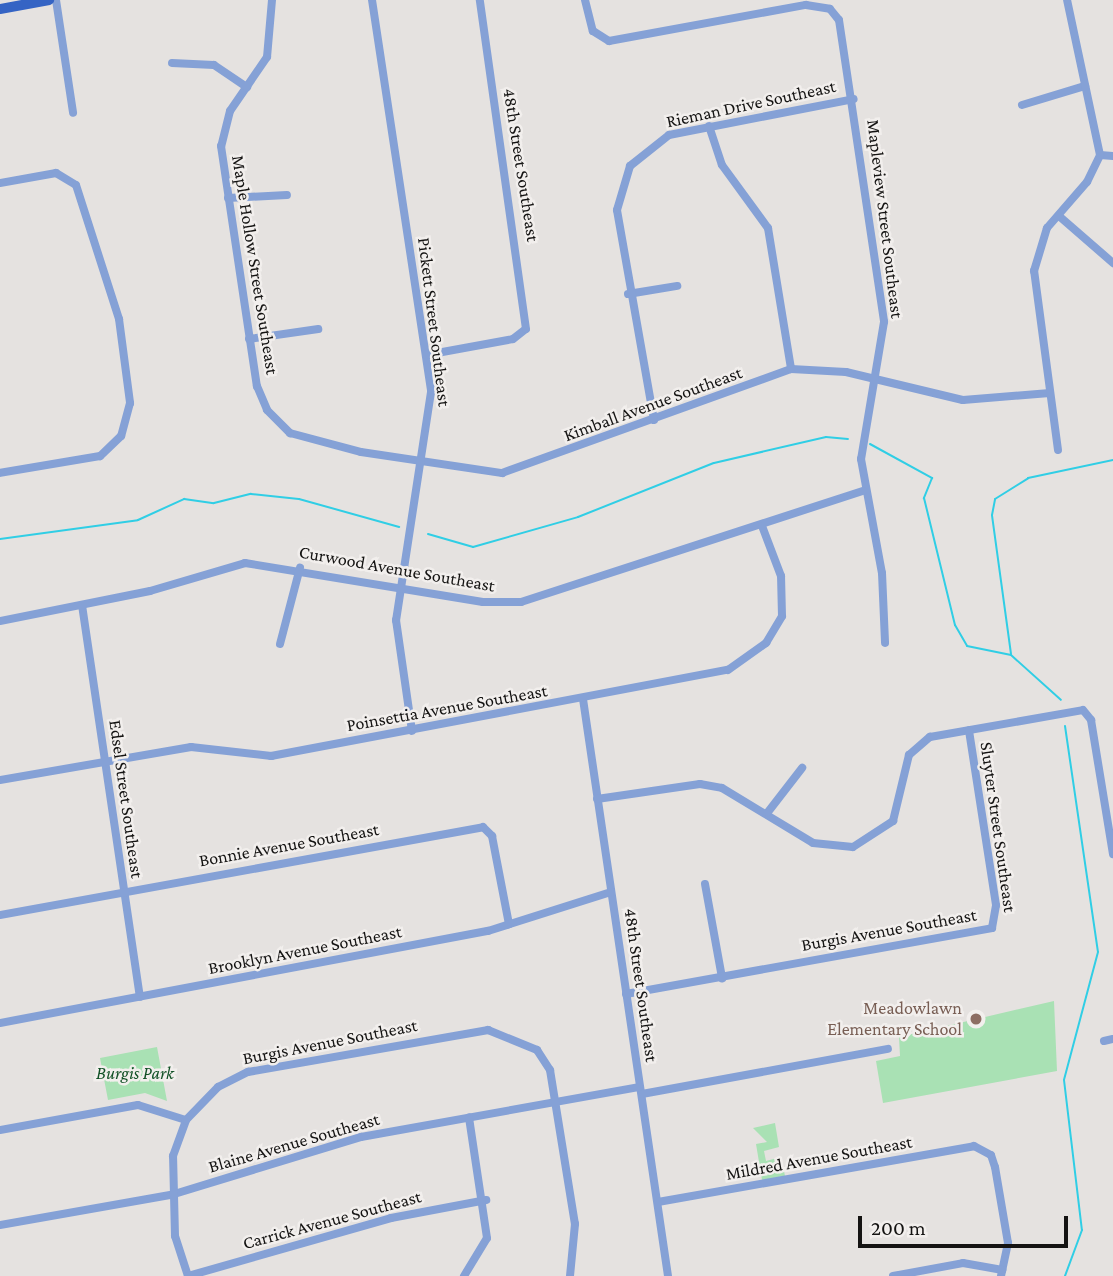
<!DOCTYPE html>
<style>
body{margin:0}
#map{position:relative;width:1113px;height:1276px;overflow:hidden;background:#e5e2e0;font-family:"Crimson Pro",serif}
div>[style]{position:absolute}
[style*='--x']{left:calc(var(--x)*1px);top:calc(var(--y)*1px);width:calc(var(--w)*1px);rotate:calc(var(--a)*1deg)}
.green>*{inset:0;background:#a9e1b4}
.stream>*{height:2px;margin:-1px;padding:0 1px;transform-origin:1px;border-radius:1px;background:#30cee5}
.minor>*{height:8px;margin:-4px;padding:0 4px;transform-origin:4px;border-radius:4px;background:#85a1d6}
.major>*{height:10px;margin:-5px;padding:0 5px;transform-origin:5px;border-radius:5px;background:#3564c4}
.dots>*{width:19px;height:19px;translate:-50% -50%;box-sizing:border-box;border:4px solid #f2efed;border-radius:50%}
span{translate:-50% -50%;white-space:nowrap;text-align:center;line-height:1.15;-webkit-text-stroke:5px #f2efed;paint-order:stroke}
.street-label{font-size:18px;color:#141312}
.education-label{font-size:18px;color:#785e54}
.right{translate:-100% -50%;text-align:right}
.park-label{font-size:18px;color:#105025;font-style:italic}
.scale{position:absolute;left:858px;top:1216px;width:210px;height:32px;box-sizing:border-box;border:4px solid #141312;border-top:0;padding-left:9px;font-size:21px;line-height:24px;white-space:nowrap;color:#141312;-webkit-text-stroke:5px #f2efed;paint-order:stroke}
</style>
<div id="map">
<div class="green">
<i style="clip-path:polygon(1054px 1001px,1057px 1071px,883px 1103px,876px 1061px,900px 1056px,899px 1037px)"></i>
<i style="clip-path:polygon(157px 1047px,167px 1101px,145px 1093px,108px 1100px,100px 1058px)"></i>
<i style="clip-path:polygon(775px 1123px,779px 1147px,764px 1151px,766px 1161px,781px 1157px,785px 1176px,762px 1180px,756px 1144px,767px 1142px,753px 1128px)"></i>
</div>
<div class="stream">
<i style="--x:870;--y:444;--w:71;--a:28.7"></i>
<i style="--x:932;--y:478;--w:22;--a:112"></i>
<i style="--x:924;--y:498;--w:131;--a:76.3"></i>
<i style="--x:955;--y:625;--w:24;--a:60"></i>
<i style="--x:967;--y:646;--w:45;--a:11.6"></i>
<i style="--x:1011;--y:655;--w:67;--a:42"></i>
<i style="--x:428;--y:534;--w:47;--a:16.1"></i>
<i style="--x:473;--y:547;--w:109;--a:-15.9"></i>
<i style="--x:578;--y:517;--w:146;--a:-21.7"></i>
<i style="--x:714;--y:463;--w:115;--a:-13.1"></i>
<i style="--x:826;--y:437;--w:22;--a:5"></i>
<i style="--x:0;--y:539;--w:139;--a:-7.8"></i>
<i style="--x:138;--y:520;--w:51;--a:-24.5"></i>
<i style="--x:184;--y:499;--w:30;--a:8"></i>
<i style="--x:214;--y:503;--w:38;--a:-14"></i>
<i style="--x:251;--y:494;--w:48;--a:5.9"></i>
<i style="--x:299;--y:499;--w:104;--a:15.6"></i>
<i style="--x:1011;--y:654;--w:140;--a:-97.8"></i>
<i style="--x:992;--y:515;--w:16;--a:-79"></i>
<i style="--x:995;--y:499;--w:39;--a:-32"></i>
<i style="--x:1028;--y:478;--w:87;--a:-12"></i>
<i style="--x:1065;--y:726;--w:228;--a:81.7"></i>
<i style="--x:1098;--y:952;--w:132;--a:104.9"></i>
<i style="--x:1064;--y:1080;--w:151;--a:83.2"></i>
<i style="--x:1082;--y:1230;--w:49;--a:110.3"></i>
</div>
<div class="minor">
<i style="--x:56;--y:0;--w:114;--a:81.4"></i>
<i style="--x:272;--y:0;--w:57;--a:95"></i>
<i style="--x:267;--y:57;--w:65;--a:124.4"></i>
<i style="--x:230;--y:111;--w:36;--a:104"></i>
<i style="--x:221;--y:146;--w:243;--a:81.5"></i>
<i style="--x:257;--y:386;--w:26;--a:67"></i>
<i style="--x:267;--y:410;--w:33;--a:45"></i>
<i style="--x:290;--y:433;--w:73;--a:15"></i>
<i style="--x:361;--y:452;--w:143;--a:8.5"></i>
<i style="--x:502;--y:473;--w:307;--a:-19.8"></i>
<i style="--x:791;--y:369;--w:55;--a:3.1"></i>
<i style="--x:846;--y:372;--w:120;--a:13.5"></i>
<i style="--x:963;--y:400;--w:87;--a:-4.6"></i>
<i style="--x:372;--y:0;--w:396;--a:81.4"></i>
<i style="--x:431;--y:392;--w:231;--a:98.7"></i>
<i style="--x:396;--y:620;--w:112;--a:81.8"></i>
<i style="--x:585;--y:0;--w:32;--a:76"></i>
<i style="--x:593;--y:31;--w:19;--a:32"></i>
<i style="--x:609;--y:41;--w:200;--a:-10.4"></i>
<i style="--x:806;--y:5;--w:24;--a:9"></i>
<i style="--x:830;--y:9;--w:14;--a:51"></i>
<i style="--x:839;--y:20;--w:305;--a:81.5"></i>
<i style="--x:884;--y:322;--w:139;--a:99.5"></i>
<i style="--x:861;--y:459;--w:116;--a:79.6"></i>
<i style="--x:882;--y:573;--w:70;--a:87.5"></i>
<i style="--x:172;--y:63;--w:42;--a:2.7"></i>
<i style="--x:214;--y:65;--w:40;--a:34"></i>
<i style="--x:1022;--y:105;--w:66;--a:-16.8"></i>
<i style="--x:709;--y:126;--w:41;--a:71.6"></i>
<i style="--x:722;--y:165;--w:78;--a:53.9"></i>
<i style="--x:768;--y:228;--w:143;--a:80.7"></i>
<i style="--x:1100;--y:155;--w:13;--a:4"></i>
<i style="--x:0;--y:183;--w:57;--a:-10.1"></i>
<i style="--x:56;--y:173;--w:23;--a:31"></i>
<i style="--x:76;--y:185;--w:141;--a:72.2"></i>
<i style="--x:119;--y:319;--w:85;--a:82.5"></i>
<i style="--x:130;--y:403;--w:34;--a:105"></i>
<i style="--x:121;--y:436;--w:29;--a:136"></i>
<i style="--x:100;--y:456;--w:101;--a:170.4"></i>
<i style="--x:228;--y:198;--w:59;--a:-2.9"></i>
<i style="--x:1059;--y:216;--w:72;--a:41"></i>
<i style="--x:628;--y:294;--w:50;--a:-9.3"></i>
<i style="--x:249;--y:339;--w:70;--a:-8.2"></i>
<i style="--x:426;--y:355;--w:88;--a:-10.4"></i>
<i style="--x:513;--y:339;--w:16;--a:-38"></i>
<i style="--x:526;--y:329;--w:332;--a:-98"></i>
<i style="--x:654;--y:420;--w:213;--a:-100"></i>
<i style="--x:617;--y:210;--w:46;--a:-73.5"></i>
<i style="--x:630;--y:166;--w:50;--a:-38.5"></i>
<i style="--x:669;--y:135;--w:188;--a:-11"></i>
<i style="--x:1058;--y:450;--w:181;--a:-97.6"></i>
<i style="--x:1034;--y:271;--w:45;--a:-73.2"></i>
<i style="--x:1047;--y:228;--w:61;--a:-49"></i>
<i style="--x:1087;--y:182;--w:30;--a:-64"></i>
<i style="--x:1100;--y:155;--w:158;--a:-102"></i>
<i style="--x:82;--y:605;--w:396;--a:81.6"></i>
<i style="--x:0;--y:621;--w:153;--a:-11.3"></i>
<i style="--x:150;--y:591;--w:99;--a:-16.4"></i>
<i style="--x:245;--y:563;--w:241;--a:9.3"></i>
<i style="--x:483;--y:602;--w:38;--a:0"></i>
<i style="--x:521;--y:602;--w:360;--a:-18"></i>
<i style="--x:280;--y:644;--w:79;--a:-75.3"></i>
<i style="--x:583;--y:699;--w:583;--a:81.62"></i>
<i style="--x:0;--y:780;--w:194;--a:-9.8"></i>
<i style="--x:191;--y:747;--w:81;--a:6.4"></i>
<i style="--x:271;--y:756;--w:465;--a:-10.7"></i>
<i style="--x:728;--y:670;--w:47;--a:-35.4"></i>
<i style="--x:766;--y:643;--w:31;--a:-59"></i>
<i style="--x:782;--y:616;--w:40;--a:-91.4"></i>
<i style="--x:781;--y:576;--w:53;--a:-110.8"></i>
<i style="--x:597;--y:799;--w:104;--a:-8.3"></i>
<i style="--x:700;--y:784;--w:22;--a:10"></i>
<i style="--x:722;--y:788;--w:106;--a:31.1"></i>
<i style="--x:813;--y:843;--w:40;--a:5.7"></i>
<i style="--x:853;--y:847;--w:48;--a:-33"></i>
<i style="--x:893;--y:821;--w:68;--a:-76.4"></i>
<i style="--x:909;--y:755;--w:28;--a:-41"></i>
<i style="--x:930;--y:737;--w:155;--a:-10"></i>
<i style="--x:1083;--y:710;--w:13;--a:51"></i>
<i style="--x:1091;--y:720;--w:136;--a:80.7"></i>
<i style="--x:768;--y:812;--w:56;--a:-52.3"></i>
<i style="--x:705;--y:884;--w:96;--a:79.7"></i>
<i style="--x:0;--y:915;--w:491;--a:-10.3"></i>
<i style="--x:483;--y:827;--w:13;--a:45"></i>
<i style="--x:492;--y:836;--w:90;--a:79.1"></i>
<i style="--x:626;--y:994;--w:372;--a:-10.2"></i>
<i style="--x:992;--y:928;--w:23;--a:-80"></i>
<i style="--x:996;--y:905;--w:177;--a:-98.8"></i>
<i style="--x:0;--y:1023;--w:497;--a:-10.7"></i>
<i style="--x:488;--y:931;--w:129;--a:-17.6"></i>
<i style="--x:1104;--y:1041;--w:9;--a:-13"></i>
<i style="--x:642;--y:1094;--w:250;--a:-10.4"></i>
<i style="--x:0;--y:1130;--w:140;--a:-10.3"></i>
<i style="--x:138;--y:1105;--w:50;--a:17.4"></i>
<i style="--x:658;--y:1202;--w:321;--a:-10"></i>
<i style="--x:974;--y:1146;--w:19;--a:28"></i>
<i style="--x:991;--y:1155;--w:13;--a:72"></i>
<i style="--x:995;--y:1167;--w:77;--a:80.3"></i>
<i style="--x:1008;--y:1243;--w:34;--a:102"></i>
<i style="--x:0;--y:1225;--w:174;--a:-10"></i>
<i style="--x:171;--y:1195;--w:199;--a:-17"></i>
<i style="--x:361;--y:1137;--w:282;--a:-10.2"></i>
<i style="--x:188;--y:1276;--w:42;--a:-108"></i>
<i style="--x:175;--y:1236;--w:80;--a:-91.4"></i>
<i style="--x:173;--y:1156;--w:38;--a:-70"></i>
<i style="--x:186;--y:1120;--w:46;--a:-45.9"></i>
<i style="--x:218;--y:1087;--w:34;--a:-27"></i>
<i style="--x:248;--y:1072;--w:244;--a:-9.9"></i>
<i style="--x:488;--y:1030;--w:53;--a:22.2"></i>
<i style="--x:537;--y:1050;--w:24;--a:57"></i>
<i style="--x:550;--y:1070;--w:156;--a:80.8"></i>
<i style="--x:575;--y:1224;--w:52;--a:95.5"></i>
<i style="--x:188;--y:1276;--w:211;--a:-15.9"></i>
<i style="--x:391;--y:1218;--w:97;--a:-10.7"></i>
<i style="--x:464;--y:1276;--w:44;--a:-58.8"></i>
<i style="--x:487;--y:1238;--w:122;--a:-98.5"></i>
<i style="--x:893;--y:1276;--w:71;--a:-10.5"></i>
<i style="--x:963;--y:1263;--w:40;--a:10"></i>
</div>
<div class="major">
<i style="--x:0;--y:9;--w:50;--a:-10.4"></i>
</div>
<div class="dots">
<i style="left:976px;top:1019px;background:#8d6e63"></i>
</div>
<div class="street-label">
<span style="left:751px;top:104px;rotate:-12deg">Rieman Drive Southeast</span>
<span style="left:521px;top:165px;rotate:81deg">48th Street Southeast</span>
<span style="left:885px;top:219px;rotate:83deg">Mapleview Street Southeast</span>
<span style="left:255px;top:265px;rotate:81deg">Maple Hollow Street Southeast</span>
<span style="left:434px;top:322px;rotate:83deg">Pickett Street Southeast</span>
<span style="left:653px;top:404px;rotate:-20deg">Kimball Avenue Southeast</span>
<span style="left:397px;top:569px;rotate:10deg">Curwood Avenue Southeast</span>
<span style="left:447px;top:708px;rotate:-10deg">Poinsettia Avenue Southeast</span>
<span style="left:126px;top:799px;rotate:82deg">Edsel Street Southeast</span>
<span style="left:998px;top:827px;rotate:82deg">Sluyter Street Southeast</span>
<span style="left:289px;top:845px;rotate:-10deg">Bonnie Avenue Southeast</span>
<span style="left:889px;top:930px;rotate:-10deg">Burgis Avenue Southeast</span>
<span style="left:305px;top:950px;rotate:-11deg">Brooklyn Avenue Southeast</span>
<span style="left:641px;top:985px;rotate:82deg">48th Street Southeast</span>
<span style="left:330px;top:1042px;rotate:-11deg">Burgis Avenue Southeast</span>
<span style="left:294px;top:1143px;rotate:-16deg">Blaine Avenue Southeast</span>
<span style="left:819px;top:1158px;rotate:-10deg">Mildred Avenue Southeast</span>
<span style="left:332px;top:1220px;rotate:-15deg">Carrick Avenue Southeast</span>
</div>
<div class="education-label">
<span class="right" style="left:962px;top:1019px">Meadowlawn<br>Elementary School</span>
</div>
<div class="park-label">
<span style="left:135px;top:1073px">Burgis Park</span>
</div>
<div class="scale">200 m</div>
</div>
